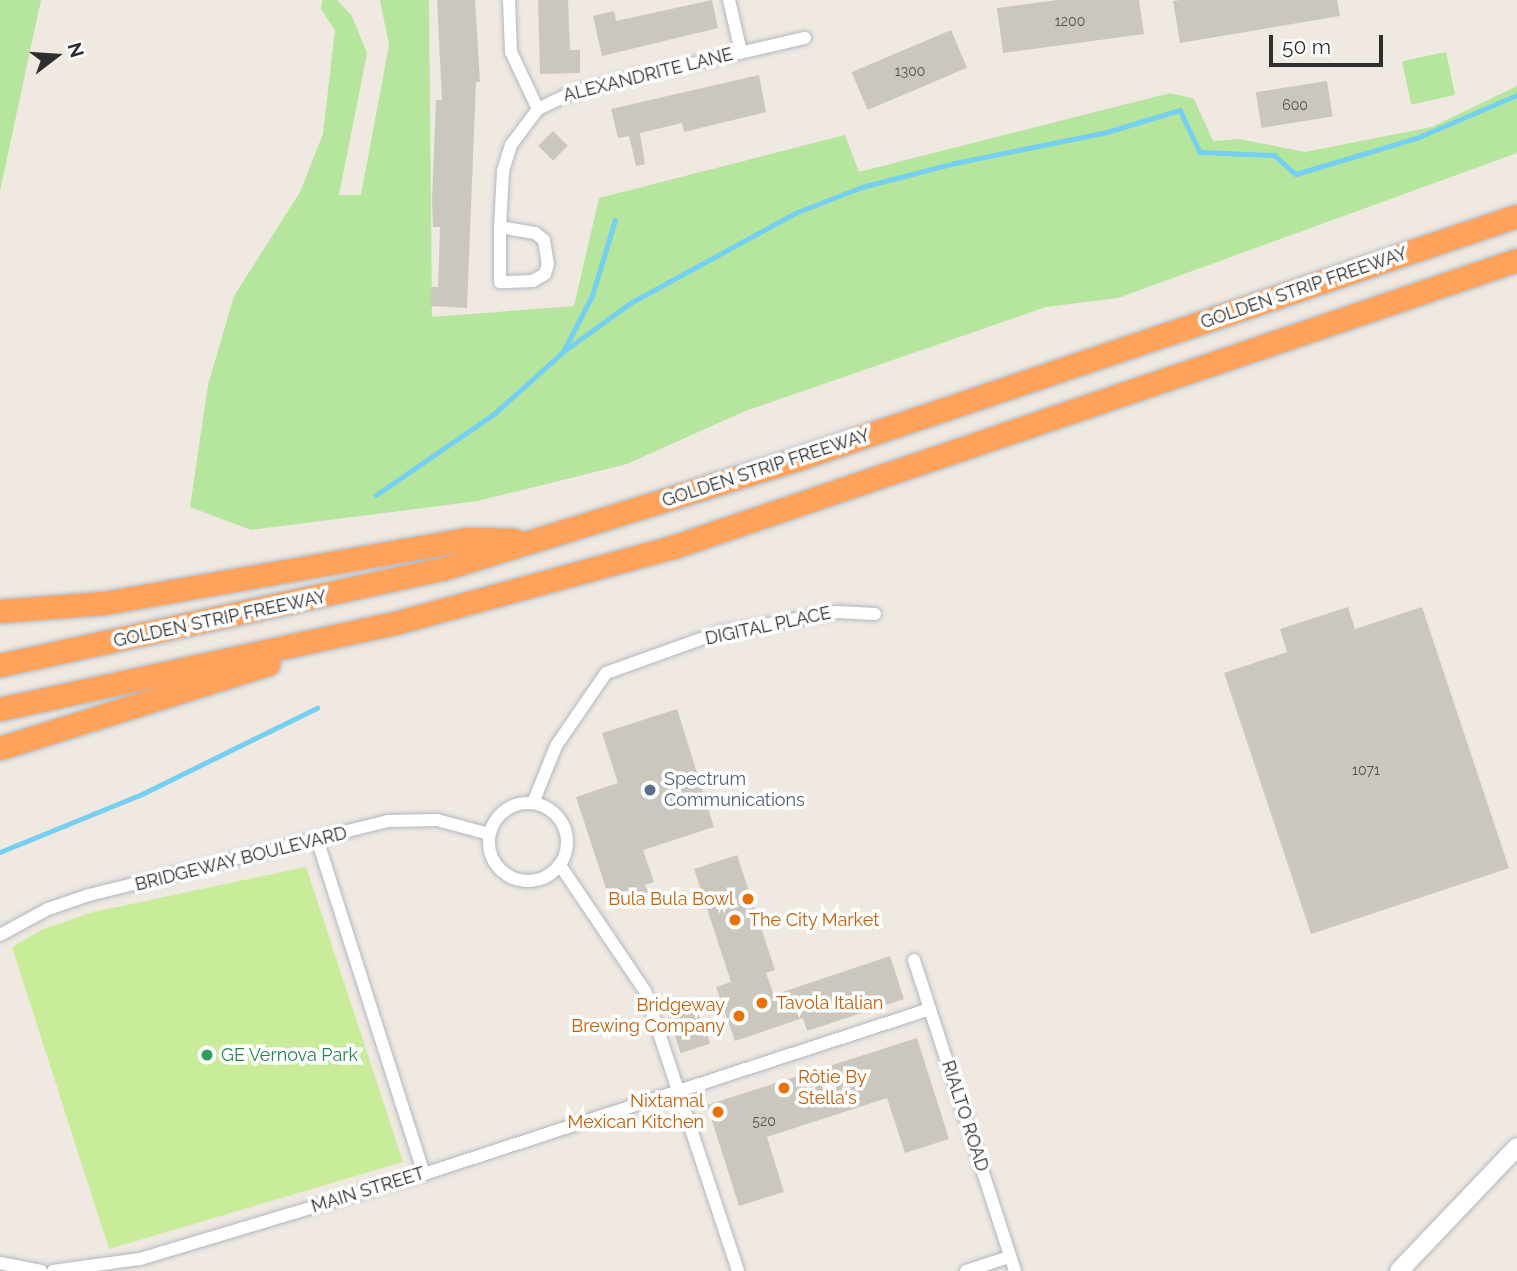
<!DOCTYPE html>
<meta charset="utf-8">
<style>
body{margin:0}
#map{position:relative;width:1517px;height:1271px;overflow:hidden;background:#efe9e1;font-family:Raleway,sans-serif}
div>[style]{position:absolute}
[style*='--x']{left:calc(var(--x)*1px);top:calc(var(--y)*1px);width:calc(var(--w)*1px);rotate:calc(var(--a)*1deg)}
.green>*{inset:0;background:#b6e59e;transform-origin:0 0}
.pitch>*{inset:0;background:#c9ec9a}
.stream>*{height:4.5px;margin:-2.25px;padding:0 2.25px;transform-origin:2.25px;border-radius:2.25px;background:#75cff0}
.building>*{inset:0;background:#cbc7bf;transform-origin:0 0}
.roads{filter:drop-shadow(0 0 2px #b4b7c1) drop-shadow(0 0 2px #b4b7c1)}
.street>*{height:12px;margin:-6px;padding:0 6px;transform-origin:6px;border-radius:6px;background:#fff}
.street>.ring{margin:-6px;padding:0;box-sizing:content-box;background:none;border:12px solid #fff;border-radius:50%}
.secondary>*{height:18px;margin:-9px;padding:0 9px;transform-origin:9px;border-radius:9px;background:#fff}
.highway>*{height:23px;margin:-11.5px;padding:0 11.5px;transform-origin:11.5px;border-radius:11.5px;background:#ffa35c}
.dots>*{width:19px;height:19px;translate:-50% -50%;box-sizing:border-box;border:4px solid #fff;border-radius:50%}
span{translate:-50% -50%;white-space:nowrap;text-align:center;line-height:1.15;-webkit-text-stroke:7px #fff;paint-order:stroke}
.number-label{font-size:14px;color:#555452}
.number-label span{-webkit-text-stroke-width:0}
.street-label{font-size:18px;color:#2e2e2e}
.service-label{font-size:18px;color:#4e5e75}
.left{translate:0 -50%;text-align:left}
.food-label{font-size:18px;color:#c56008}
.right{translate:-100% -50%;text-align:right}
.leisure-label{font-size:18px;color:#27864d}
.north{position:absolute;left:21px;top:21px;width:70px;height:70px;-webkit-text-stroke:5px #fff;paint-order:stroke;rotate:73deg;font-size:19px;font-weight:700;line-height:28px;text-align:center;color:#2e2e2e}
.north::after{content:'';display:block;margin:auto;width:24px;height:32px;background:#2e2e2e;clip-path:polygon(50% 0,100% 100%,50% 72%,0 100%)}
.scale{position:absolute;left:1269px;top:35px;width:114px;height:32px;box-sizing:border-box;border:4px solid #2e2e2e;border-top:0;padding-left:9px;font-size:21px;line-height:24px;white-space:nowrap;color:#2e2e2e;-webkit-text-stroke:5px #fff;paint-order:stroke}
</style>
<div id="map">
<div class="green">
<i style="clip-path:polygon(0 0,41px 0,0 191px)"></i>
<i style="clip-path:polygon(322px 0,337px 0,352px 16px,367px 53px,339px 195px,361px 195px,389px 45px,380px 0,429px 0,432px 317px,574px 306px,599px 198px,845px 135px,859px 172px,1170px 93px,1194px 99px,1213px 141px,1239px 139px,1305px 152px,1432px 127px,1517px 86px,1517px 153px,1118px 298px,1046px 307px,745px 411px,627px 464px,478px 501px,251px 530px,190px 507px,208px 385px,234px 296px,300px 192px,323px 134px,335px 30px,321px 9px)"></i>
<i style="left:1446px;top:52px;width:44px;height:45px;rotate:78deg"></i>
</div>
<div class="pitch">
<i style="clip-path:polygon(306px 867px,403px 1162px,109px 1249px,12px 947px,41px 930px,93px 912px)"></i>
</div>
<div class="stream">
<i style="--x:564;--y:350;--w:61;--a:-62.6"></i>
<i style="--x:592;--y:296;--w:79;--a:-73.2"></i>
<i style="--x:376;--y:495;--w:143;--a:-34.5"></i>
<i style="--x:494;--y:414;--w:94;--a:-42"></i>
<i style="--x:564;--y:351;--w:84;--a:-35.8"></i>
<i style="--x:632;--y:302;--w:186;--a:-28.6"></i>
<i style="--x:795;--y:213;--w:72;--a:-21.2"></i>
<i style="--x:862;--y:187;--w:96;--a:-14.5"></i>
<i style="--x:955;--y:163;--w:155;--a:-11.5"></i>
<i style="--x:1107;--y:132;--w:76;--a:-16.8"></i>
<i style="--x:1180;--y:110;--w:47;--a:64.5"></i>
<i style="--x:1200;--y:152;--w:74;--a:2.3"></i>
<i style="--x:1274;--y:155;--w:29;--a:41"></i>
<i style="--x:1296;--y:174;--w:128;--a:-16.7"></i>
<i style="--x:1419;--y:137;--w:107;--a:-23.2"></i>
<i style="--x:0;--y:852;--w:153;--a:-22.2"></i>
<i style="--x:142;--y:794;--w:195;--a:-26.2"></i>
</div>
<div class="building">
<i style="clip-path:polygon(437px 0,475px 0,480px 82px,476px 82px,467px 308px,430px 306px,431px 287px,438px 287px,440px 227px,433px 227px,432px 200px,436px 100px,442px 100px)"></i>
<i style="clip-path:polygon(538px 0,568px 0,570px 50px,580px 50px,580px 73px,540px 74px)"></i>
<i style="clip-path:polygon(712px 0,718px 28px,602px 56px,593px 16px,614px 11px,616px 21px)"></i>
<i style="clip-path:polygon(1057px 0,1139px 0,1144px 34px,1003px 53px,997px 8px)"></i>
<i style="clip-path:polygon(1180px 0,1337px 0,1340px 16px,1180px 43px,1173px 1px)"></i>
<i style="left:951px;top:30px;width:41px;height:108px;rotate:67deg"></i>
<i style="clip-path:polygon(759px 75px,766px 112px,684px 132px,682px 123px,640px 133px,645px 164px,636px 166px,629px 136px,618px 138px,611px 109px)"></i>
<i style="left:1327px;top:81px;width:36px;height:72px;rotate:81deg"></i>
<i style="left:553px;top:131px;width:21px;height:21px;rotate:45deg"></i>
<i style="clip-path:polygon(1348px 607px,1355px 629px,1422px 607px,1509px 868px,1311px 934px,1224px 673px,1287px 652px,1280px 629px)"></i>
<i style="clip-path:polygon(677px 709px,714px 827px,643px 850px,654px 882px,645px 885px,648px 892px,611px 904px,576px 797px,618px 783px,602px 733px)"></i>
<i style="clip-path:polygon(737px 855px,775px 970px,766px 973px,774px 995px,890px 956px,904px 999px,807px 1031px,803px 1018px,735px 1041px,716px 987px,731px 982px,694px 869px)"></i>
<i style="left:695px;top:997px;width:49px;height:31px;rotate:72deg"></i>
<i style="clip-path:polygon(917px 1038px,949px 1139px,905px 1153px,887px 1098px,767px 1137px,784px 1192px,739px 1206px,707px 1105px)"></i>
</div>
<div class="roads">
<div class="street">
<i style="--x:509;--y:0;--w:52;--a:87.8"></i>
<i style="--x:511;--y:52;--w:63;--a:64.7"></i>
<i style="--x:729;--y:0;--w:53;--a:77"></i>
<i style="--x:500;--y:227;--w:36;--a:10"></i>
<i style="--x:535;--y:233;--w:11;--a:38"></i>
<i style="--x:544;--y:240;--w:24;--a:81"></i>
<i style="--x:548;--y:264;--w:10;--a:107"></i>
<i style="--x:545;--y:274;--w:14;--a:150"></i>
<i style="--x:533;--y:281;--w:33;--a:178"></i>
<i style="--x:500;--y:282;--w:55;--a:-90"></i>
<i style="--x:500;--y:227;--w:56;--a:-86.9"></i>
<i style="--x:503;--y:171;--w:27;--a:-73"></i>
<i style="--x:511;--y:145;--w:45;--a:-53.1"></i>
<i style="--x:538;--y:109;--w:41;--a:-25.9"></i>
<i style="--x:575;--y:91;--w:236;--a:-13"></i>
<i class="ring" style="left:489px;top:803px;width:66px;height:66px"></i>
<i style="--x:533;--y:803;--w:61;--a:-68"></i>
<i style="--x:556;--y:746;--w:88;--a:-55.6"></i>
<i style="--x:606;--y:673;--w:119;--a:-19.7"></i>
<i style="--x:718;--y:633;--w:121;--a:-10"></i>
<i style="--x:837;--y:612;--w:38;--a:3"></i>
<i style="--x:318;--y:842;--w:349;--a:72.3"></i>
<i style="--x:560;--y:865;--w:152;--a:56"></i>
<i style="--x:645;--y:991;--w:295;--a:71.6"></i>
<i style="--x:0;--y:935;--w:55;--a:-28.4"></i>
<i style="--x:48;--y:909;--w:43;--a:-18.9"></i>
<i style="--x:89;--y:895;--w:308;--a:-13.9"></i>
<i style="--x:388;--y:821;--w:49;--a:-1.2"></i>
<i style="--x:437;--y:820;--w:54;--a:15.1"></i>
<i style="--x:914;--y:960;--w:327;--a:72"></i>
<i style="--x:0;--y:1263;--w:42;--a:11"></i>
<i style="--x:53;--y:1271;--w:88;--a:-7.9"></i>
<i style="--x:140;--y:1259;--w:296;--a:-16.7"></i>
<i style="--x:424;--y:1174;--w:532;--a:-18.06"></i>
<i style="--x:966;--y:1271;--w:45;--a:-18"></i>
</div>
<div class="secondary">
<i style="--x:1399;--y:1271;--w:171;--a:-46.4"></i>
</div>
<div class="highway">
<i style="--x:0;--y:611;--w:104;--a:-4.4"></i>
<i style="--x:104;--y:603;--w:370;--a:-10"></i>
<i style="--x:468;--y:539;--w:46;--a:1.2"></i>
<i style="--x:0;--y:665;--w:452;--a:-12.3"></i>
<i style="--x:442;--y:569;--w:372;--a:-17.2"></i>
<i style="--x:797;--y:459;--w:760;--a:-18.65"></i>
<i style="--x:0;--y:709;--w:404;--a:-12.3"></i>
<i style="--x:395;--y:623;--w:288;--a:-15.3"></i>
<i style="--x:673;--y:547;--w:891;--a:-18.78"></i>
<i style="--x:0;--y:748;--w:281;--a:-17.4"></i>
</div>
</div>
<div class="dots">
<i style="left:650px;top:790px;background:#5c6f8a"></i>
<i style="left:748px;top:899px;background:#e8710a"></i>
<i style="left:735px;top:920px;background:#e8710a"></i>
<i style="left:762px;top:1003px;background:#e8710a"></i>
<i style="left:739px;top:1016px;background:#e8710a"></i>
<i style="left:207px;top:1055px;background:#2e9e5b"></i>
<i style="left:784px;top:1088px;background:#e8710a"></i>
<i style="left:718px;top:1112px;background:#e8710a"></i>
</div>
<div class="number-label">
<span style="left:1070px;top:21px">1200</span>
<span style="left:910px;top:71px">1300</span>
<span style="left:1295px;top:105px">600</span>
<span style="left:1366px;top:770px">1071</span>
<span style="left:764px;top:1121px">520</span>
</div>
<div class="street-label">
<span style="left:648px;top:75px;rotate:-14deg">ALEXANDRITE LANE</span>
<span style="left:1304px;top:288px;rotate:-19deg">GOLDEN STRIP FREEWAY</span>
<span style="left:766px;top:468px;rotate:-18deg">GOLDEN STRIP FREEWAY</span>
<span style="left:220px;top:619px;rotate:-12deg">GOLDEN STRIP FREEWAY</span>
<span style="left:768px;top:626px;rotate:-12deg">DIGITAL PLACE</span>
<span style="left:241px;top:859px;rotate:-14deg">BRIDGEWAY BOULEVARD</span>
<span style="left:965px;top:1116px;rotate:72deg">RIALTO ROAD</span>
<span style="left:368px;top:1190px;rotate:-17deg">MAIN STREET</span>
</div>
<div class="service-label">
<span class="left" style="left:664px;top:790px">Spectrum<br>Communications</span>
</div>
<div class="food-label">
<span class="right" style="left:734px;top:899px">Bula Bula Bowl</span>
<span class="left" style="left:749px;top:920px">The City Market</span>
<span class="left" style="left:776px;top:1003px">Tavola Italian</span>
<span class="right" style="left:725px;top:1016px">Bridgeway<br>Brewing Company</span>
<span class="left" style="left:798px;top:1088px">Rôtie By<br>Stella's</span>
<span class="right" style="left:704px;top:1112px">Nixtamal<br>Mexican Kitchen</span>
</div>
<div class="leisure-label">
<span class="left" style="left:221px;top:1055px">GE Vernova Park</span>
</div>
<div class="north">N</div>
<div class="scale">50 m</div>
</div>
